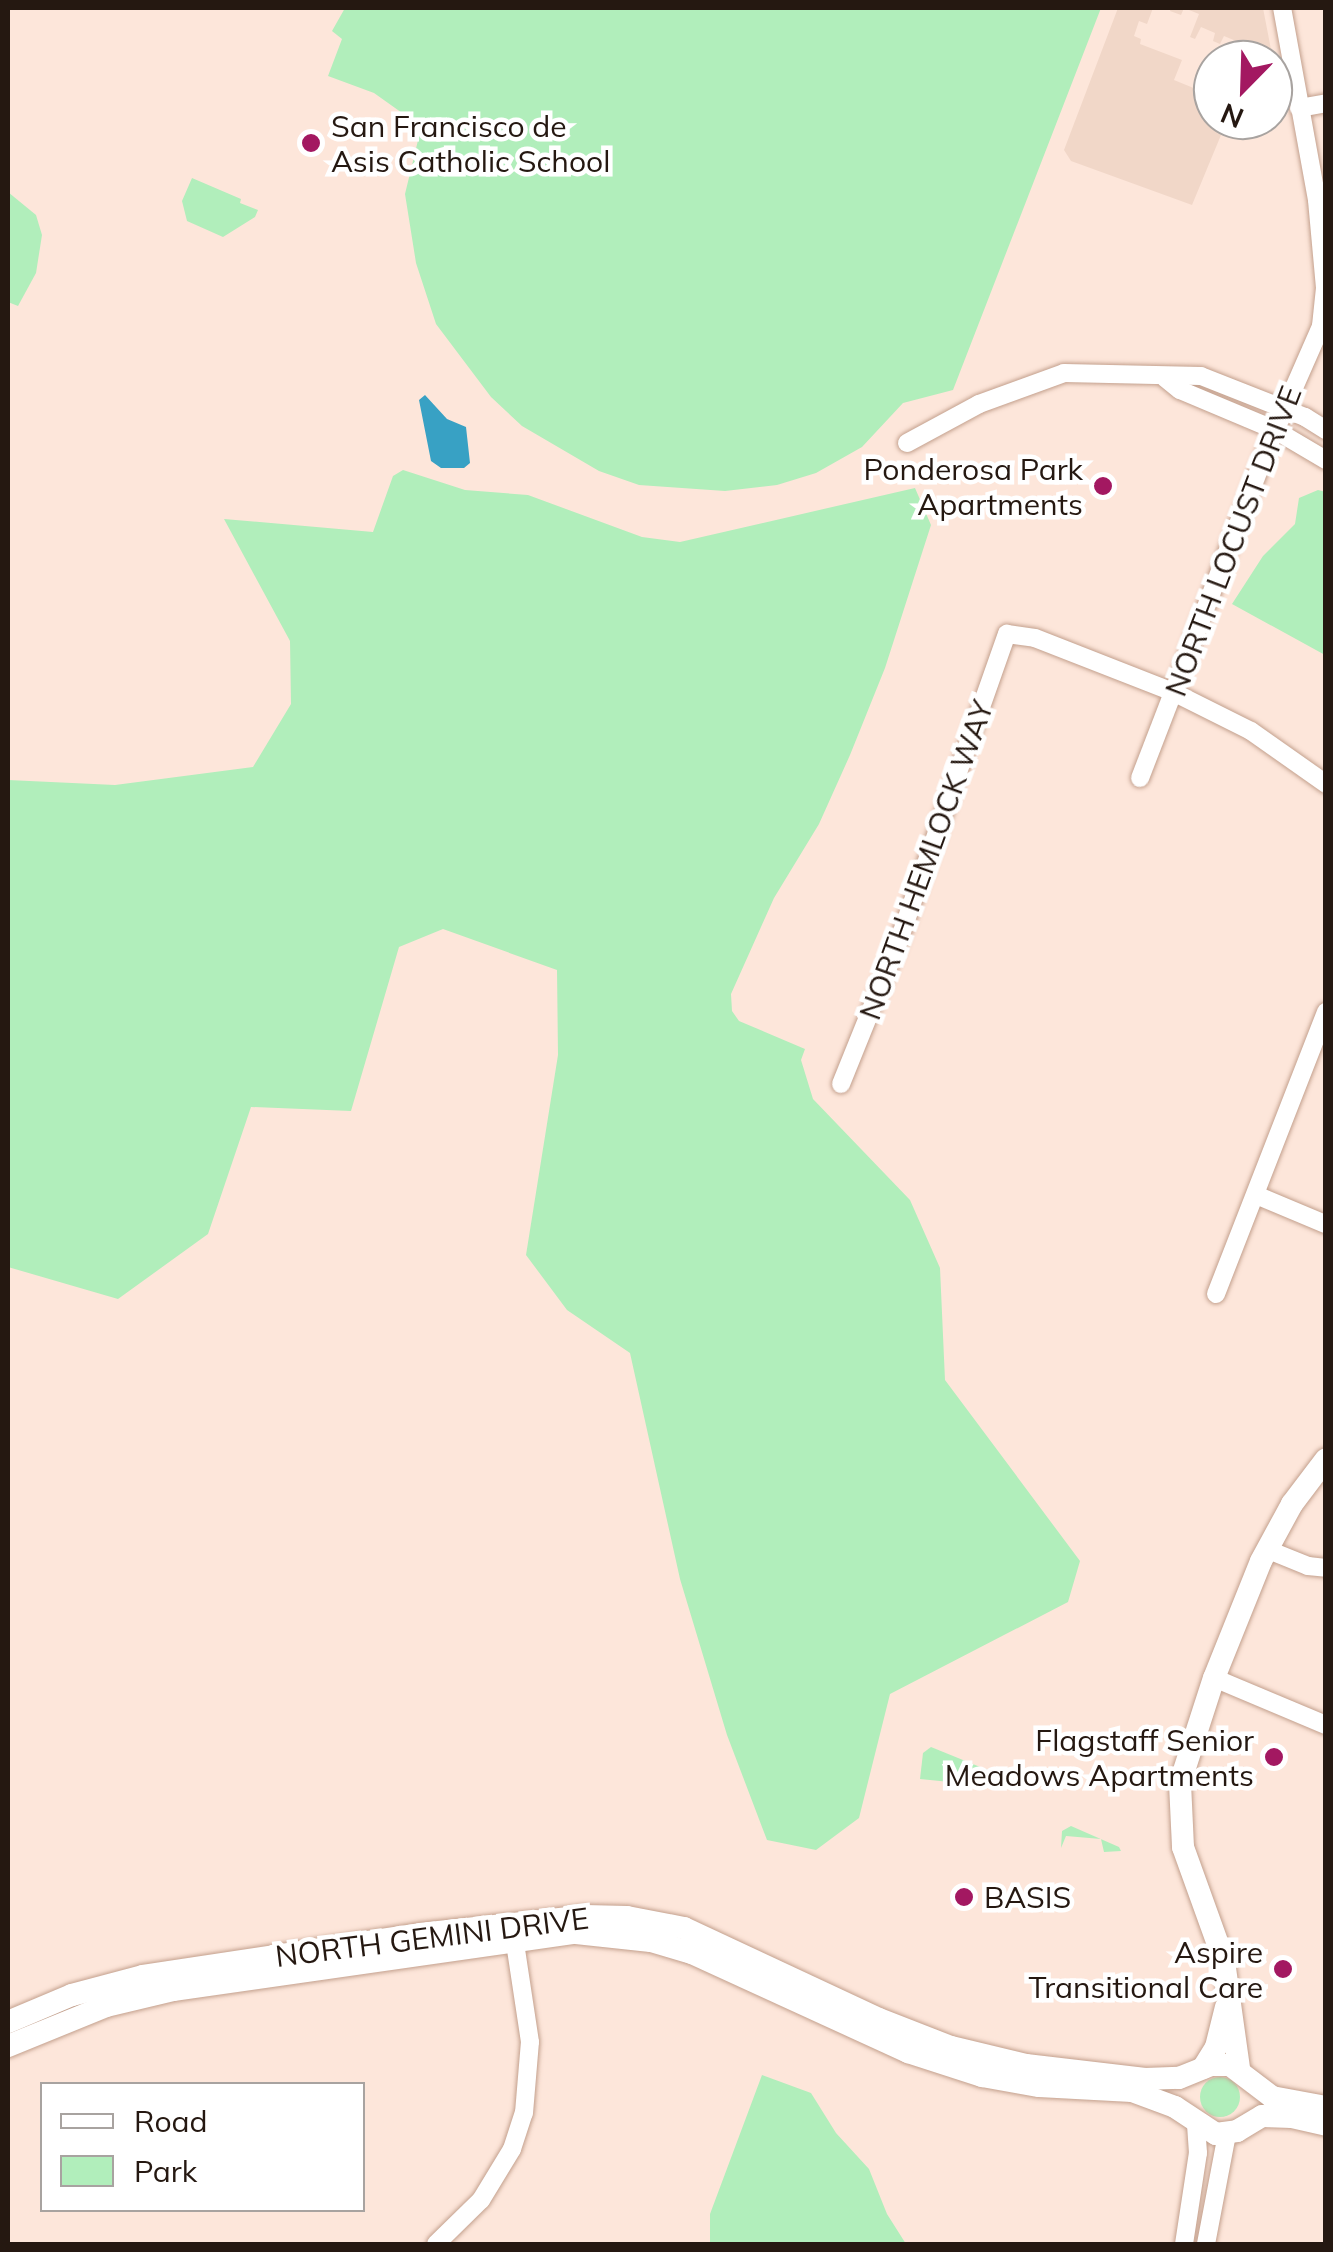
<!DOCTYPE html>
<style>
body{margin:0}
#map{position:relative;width:1333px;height:2252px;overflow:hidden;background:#fde6da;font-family:Mulish,sans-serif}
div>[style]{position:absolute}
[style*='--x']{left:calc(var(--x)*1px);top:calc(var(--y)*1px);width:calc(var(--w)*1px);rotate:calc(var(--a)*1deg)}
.built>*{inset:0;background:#f1d7c8}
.green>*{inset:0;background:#b1eebb}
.round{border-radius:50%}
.water>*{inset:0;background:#38a1c4}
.roads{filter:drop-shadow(0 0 2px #c3a08d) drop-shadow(0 0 2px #c3a08d)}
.minor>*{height:18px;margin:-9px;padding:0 9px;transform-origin:9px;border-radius:9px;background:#fff}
.tertiary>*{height:22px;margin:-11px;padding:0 11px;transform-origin:11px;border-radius:11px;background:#fff}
.dots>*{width:28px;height:28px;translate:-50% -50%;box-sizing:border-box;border:5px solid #fff;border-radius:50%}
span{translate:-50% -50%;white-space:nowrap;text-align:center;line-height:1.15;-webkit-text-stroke:9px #fff;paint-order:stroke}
.poi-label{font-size:30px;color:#251811}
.left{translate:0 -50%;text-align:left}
.right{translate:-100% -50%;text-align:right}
.street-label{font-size:30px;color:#251811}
.frame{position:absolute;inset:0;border:10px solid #251811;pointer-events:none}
.legend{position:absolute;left:40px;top:2082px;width:325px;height:130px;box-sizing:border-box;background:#fff;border:2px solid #a8a3a0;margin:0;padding:12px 18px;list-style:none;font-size:30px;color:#251811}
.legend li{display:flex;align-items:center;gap:20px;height:50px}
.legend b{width:50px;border:2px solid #a8a3a0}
.north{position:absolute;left:1193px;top:40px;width:100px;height:100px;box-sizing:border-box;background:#fff;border:2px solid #a8a3a0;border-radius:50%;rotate:203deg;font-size:28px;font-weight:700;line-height:40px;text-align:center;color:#251811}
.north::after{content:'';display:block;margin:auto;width:35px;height:45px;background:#a31861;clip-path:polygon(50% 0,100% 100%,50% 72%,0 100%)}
</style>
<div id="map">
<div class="built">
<i style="clip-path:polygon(1118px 8px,1153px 8px,1147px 24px,1139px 21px,1134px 36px,1141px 39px,1140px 44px,1182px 60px,1174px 80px,1213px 96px,1213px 120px,1220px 125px,1217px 133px,1221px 135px,1192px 205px,1071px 161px,1064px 150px)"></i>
<i style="clip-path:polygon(1171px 8px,1263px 8px,1273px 60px,1232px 60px,1236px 41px,1224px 36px,1220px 44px,1213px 41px,1215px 33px,1201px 27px,1195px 39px,1190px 37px,1199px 14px,1184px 8px,1181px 15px,1170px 11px)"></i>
</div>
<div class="green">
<i style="clip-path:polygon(345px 8px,1101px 8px,953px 390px,903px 403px,862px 447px,816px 473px,777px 485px,725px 491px,639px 485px,599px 471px,522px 426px,491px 397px,436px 324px,416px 263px,405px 194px,420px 132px,412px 120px,374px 93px,328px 76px,342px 39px,332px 31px)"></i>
<i style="clip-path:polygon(192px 178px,241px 199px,240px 203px,258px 210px,255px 217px,223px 237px,187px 221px,182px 201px)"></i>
<i style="clip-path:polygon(8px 192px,36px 215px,42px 235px,36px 273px,18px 306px,8px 302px)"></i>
<i style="clip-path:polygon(403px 470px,465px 490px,528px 495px,642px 537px,680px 542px,915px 488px,931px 525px,885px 668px,850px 755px,819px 824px,774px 898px,731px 994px,732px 1011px,739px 1021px,805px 1049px,801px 1060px,813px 1099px,910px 1200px,940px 1268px,945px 1380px,1080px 1561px,1068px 1602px,890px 1694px,859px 1818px,816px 1850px,767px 1840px,727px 1735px,680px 1579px,630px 1353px,567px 1310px,526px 1255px,558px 1055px,557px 970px,443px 929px,399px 947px,351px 1111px,251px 1107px,208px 1234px,118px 1299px,8px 1267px,8px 780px,115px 785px,253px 767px,291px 704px,290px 641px,224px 519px,373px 532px,393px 476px)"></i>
<i style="clip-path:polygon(1318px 490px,1326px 492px,1325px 655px,1232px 604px,1263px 556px,1295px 524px,1299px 498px)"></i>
<i style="clip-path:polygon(931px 1747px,990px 1771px,1000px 1787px,920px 1779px,923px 1753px)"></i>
<i style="clip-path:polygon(1071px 1826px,1119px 1847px,1121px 1851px,1104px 1852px,1101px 1839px,1066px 1836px,1061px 1848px,1062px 1831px)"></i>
<i style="clip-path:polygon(762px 2075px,811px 2093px,836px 2133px,869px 2169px,887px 2214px,906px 2244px,710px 2244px,710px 2214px)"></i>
<i class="round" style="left:1200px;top:2077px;width:40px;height:40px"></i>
</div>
<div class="water">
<i style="clip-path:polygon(425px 395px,447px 419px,466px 427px,470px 463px,464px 468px,441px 468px,431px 461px,419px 400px)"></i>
</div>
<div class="roads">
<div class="minor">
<i style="--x:1299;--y:108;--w:27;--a:-10"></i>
<i style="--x:1165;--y:378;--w:19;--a:39"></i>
<i style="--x:1180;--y:390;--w:103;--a:22.8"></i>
<i style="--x:1275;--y:430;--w:59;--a:30.5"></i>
<i style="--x:907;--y:443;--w:82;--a:-28.4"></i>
<i style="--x:979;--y:404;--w:90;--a:-20"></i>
<i style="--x:1064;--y:373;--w:137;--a:1.3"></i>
<i style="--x:1201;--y:376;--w:112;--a:21.5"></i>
<i style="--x:1305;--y:417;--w:25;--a:32"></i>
<i style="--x:1140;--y:778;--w:355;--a:-68.9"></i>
<i style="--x:1268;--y:447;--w:132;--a:-66.3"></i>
<i style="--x:1321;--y:326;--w:38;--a:-84"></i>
<i style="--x:1325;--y:288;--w:88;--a:-95.2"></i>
<i style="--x:1317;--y:200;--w:195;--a:-100.3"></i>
<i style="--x:841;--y:1084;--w:152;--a:-68"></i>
<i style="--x:898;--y:943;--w:328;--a:-70.6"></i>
<i style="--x:1007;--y:634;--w:28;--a:8"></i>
<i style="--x:1035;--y:638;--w:150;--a:21.4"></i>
<i style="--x:1175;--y:693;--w:85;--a:26.6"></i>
<i style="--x:1251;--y:731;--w:92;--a:35.2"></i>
<i style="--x:1256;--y:1195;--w:75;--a:22.8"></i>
<i style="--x:1216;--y:1294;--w:303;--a:-68.7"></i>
<i style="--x:1266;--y:1549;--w:45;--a:22"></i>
<i style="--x:1308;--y:1566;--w:18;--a:6"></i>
<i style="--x:1214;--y:1678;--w:121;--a:22.8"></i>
<i style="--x:436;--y:2244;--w:63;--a:-44.4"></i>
<i style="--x:481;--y:2200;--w:60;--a:-58.7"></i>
<i style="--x:512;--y:2149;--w:38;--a:-72"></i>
<i style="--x:524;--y:2113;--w:71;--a:-85.2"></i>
<i style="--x:530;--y:2042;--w:114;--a:-98.6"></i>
<i style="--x:1184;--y:2244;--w:92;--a:-81.3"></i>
<i style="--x:1198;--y:2153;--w:29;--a:-94"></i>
<i style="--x:1206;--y:2244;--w:112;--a:-79.2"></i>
</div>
<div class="tertiary">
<i style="--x:8;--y:2022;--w:69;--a:-22.9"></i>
<i style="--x:72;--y:1995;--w:73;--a:-15"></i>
<i style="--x:143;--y:1976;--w:280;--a:-8.6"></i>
<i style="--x:420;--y:1934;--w:166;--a:-6.2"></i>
<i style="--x:585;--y:1916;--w:42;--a:1.4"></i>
<i style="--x:627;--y:1917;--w:58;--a:10.9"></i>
<i style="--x:684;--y:1928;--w:215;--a:25"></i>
<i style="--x:879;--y:2019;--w:77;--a:21.3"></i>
<i style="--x:951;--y:2047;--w:77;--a:13.5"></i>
<i style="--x:1026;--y:2065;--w:120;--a:6.7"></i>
<i style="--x:1145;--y:2079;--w:34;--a:-2"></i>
<i style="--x:1179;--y:2078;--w:35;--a:-22"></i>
<i style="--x:1212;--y:2065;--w:18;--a:0"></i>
<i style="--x:1230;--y:2065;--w:53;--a:37.3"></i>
<i style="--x:1272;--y:2097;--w:55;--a:10.5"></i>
<i style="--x:8;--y:2046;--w:106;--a:-22.2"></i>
<i style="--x:106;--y:2006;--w:69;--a:-13.4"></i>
<i style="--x:173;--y:1990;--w:407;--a:-8.1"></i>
<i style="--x:576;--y:1933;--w:75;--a:6.1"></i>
<i style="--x:651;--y:1941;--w:43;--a:16.3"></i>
<i style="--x:692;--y:1953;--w:238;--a:24.6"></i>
<i style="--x:908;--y:2052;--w:78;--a:18"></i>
<i style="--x:982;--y:2076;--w:58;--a:10"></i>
<i style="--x:1039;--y:2086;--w:93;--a:3.1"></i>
<i style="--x:1132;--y:2091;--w:46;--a:20.4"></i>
<i style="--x:1175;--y:2107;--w:49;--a:33.4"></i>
<i style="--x:1216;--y:2134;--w:21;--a:-8"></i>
<i style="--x:1237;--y:2131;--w:29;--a:-31"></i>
<i style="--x:1262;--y:2116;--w:30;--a:2"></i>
<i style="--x:1292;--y:2117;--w:35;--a:13"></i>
<i style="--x:1203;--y:2068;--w:25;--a:-58"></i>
<i style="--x:1216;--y:2047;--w:41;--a:-76"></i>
<i style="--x:1239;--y:2068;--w:108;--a:-98"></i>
<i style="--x:1224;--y:1961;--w:121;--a:-109.8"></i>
<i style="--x:1183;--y:1847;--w:64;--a:-92.7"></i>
<i style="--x:1180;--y:1783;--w:110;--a:-72.1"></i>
<i style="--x:1214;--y:1678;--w:126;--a:-68.1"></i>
<i style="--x:1261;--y:1561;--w:65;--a:-61.5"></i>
<i style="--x:1292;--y:1504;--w:56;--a:-52.9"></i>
</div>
</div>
<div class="dots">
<i style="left:311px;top:143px;background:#a31861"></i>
<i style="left:1103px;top:486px;background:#a31861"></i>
<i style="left:1274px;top:1757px;background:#a31861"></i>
<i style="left:964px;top:1897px;background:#a31861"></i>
<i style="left:1283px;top:1969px;background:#a31861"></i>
</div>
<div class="poi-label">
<span class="left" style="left:331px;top:143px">San Francisco de<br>Asis Catholic School</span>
<span class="right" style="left:1083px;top:486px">Ponderosa Park<br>Apartments</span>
<span class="right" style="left:1254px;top:1757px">Flagstaff Senior<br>Meadows Apartments</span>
<span class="left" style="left:984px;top:1897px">BASIS</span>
<span class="right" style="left:1263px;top:1969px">Aspire<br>Transitional Care</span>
</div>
<div class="street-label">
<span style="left:1233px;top:541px;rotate:-69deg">NORTH LOCUST DRIVE</span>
<span style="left:926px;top:860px;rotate:-70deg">NORTH HEMLOCK WAY</span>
<span style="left:432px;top:1937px;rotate:-7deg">NORTH GEMINI DRIVE</span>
</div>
<div class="frame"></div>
<ul class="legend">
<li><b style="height:12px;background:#fff"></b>Road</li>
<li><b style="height:28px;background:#b1eebb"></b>Park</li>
</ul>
<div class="north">N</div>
</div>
